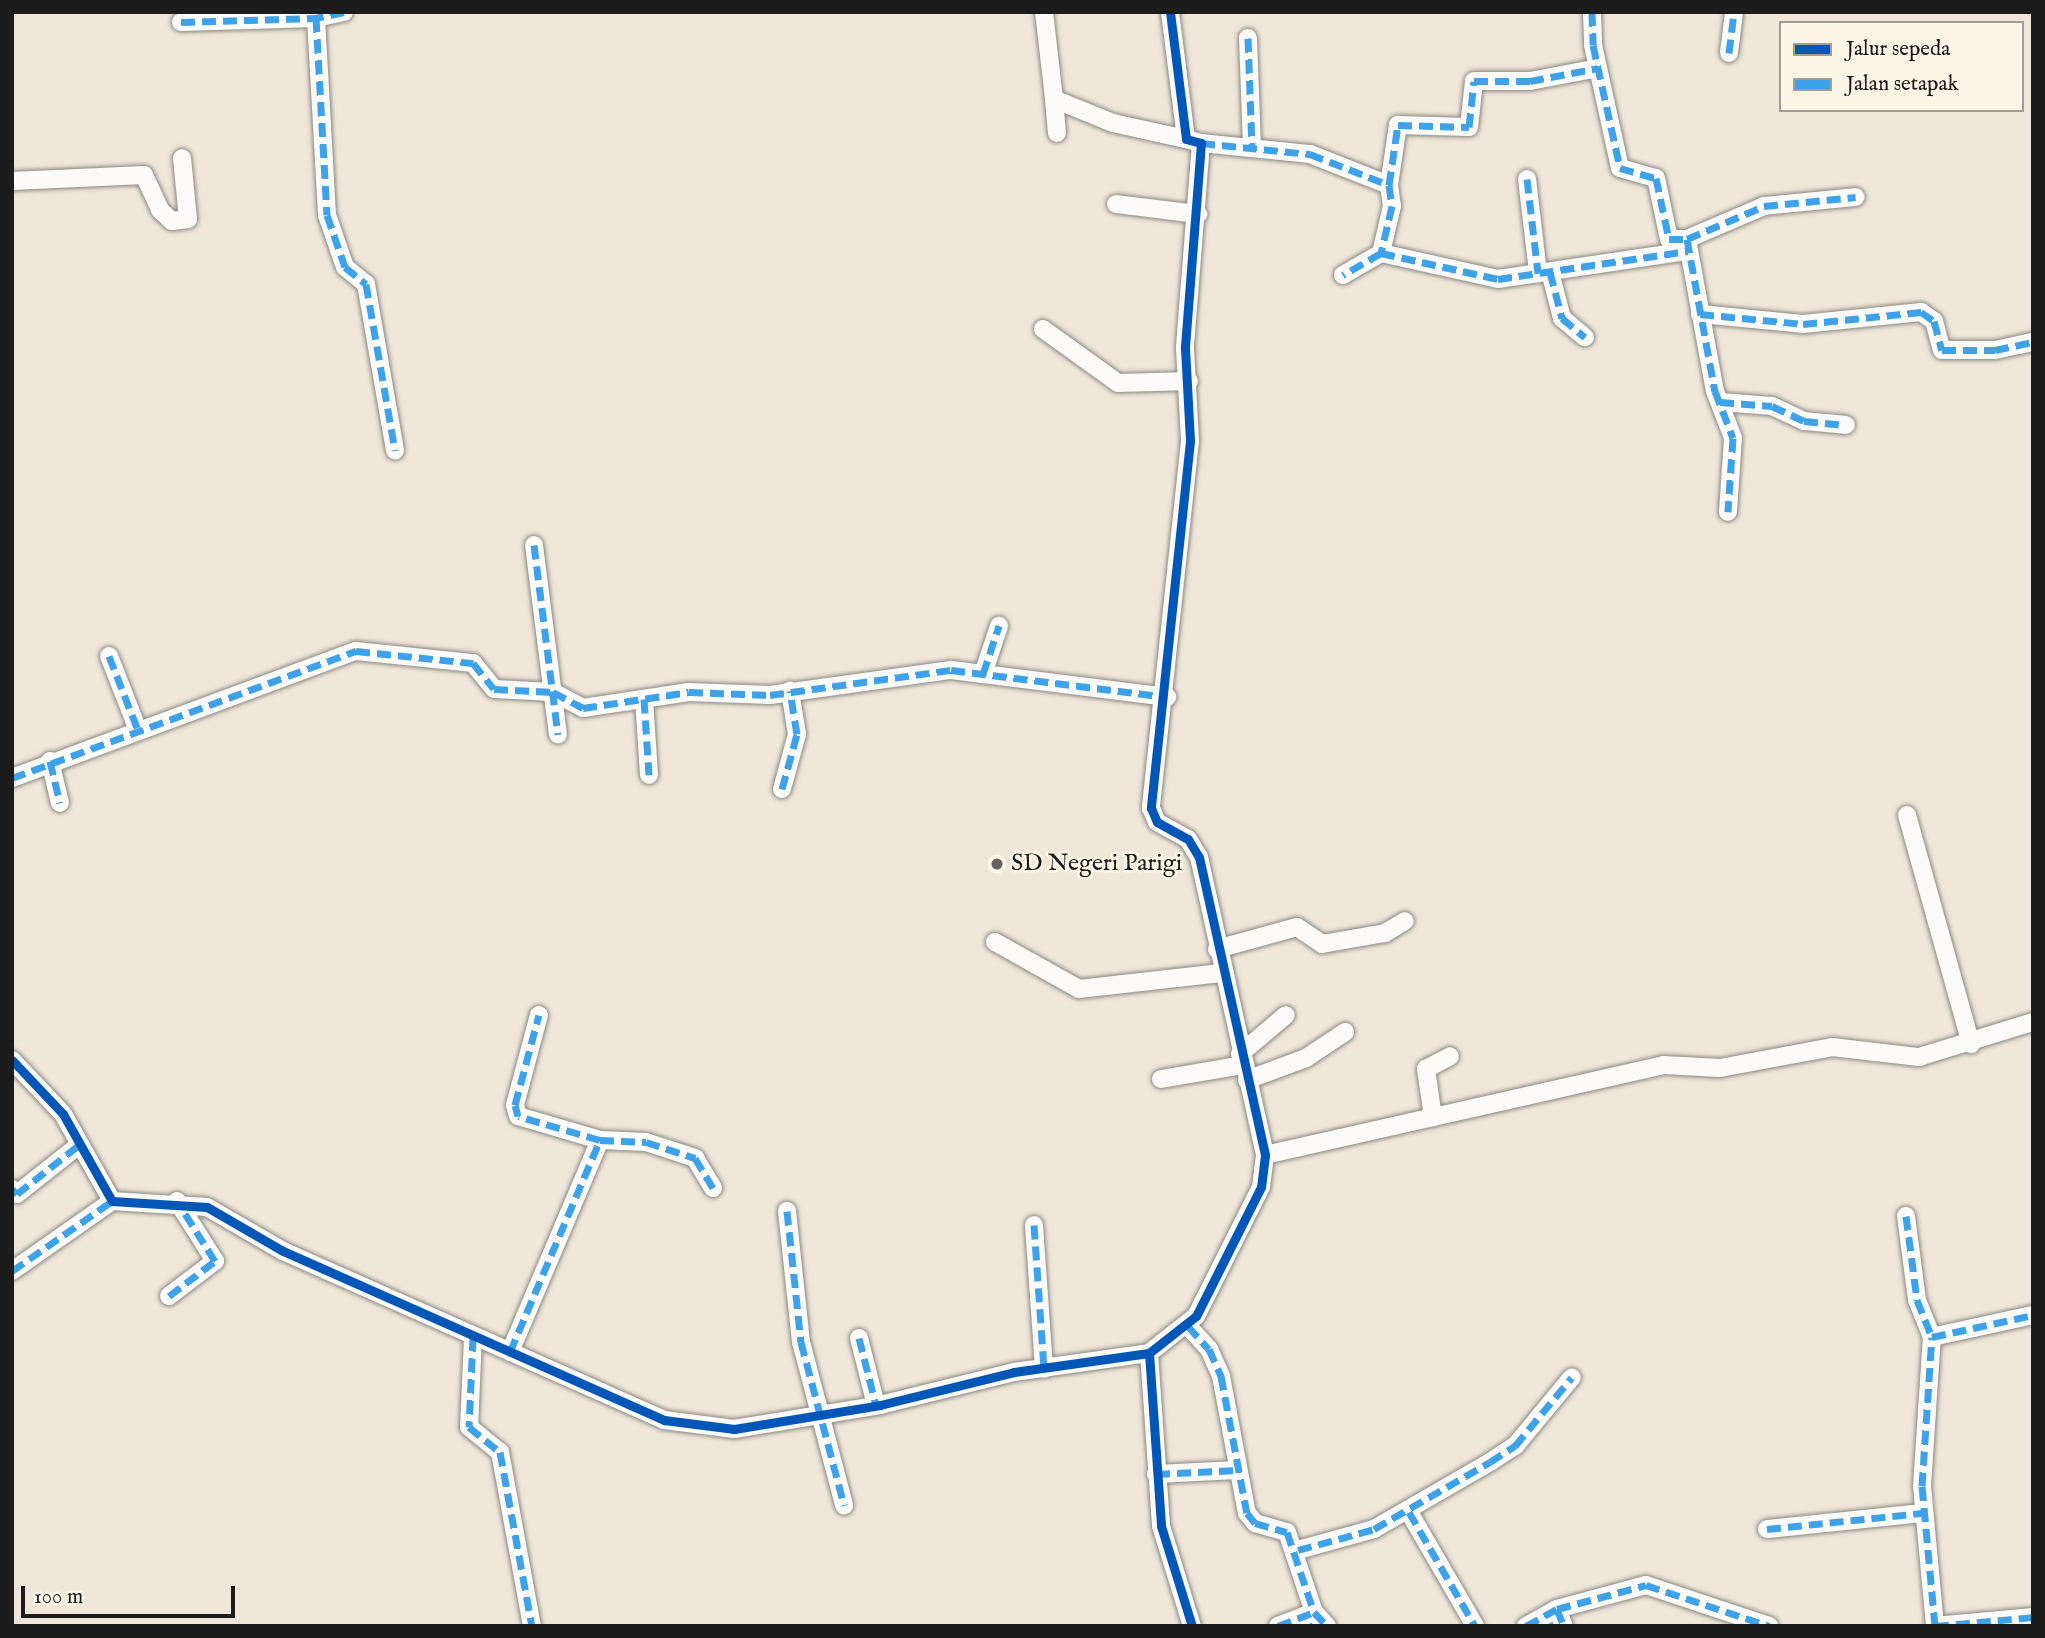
<!DOCTYPE html>
<style>
body{margin:0}
#map{position:relative;width:2045px;height:1638px;overflow:hidden;background:#f0e7da;font-family:"IM FELL English",serif}
div>[style]{position:absolute}
[style*='--x']{left:calc(var(--x)*1px);top:calc(var(--y)*1px);width:calc(var(--w)*1px);rotate:calc(var(--a)*1deg)}
.roads{filter:drop-shadow(0 0 2px #8c8881) drop-shadow(0 0 2px #8c8881)}
.minor>*{height:18px;margin:-9px;padding:0 9px;transform-origin:9px;border-radius:9px;background:#fdfbf9}
.quiet>*{height:7px;margin-top:-3.5px;transform-origin:0;background:repeating-linear-gradient(90deg,#3da2ea 0 14px,transparent 0 21px)}
.cycleway>*{height:9px;margin:-4.5px;padding:0 4.5px;transform-origin:4.5px;border-radius:4.5px;background:#0057b8}
.dots>*{width:19px;height:19px;translate:-50% -50%;box-sizing:border-box;border:4px solid #fcf5e5;border-radius:50%}
span{translate:-50% -50%;white-space:nowrap;text-align:center;line-height:1.15;-webkit-text-stroke:5px #fcf5e5;paint-order:stroke}
.poi-label{font-size:24px;color:#1c1c1c}
.left{translate:0 -50%;text-align:left}
.frame{position:absolute;inset:0;border:14px solid #1c1c1c;pointer-events:none}
.legend{position:absolute;left:1779px;top:21px;width:245px;height:91px;box-sizing:border-box;background:#fcf5e5;border:2px solid #a29e95;margin:0;padding:9px 12px;list-style:none;font-size:21px;color:#1c1c1c}
.legend li{display:flex;align-items:center;gap:14px;height:35px}
.legend b{width:35px;border:2px solid #a29e95}
.scale{position:absolute;left:21px;top:1586px;width:214px;height:32px;box-sizing:border-box;border:4px solid #1c1c1c;border-top:0;padding-left:9px;font-size:21px;line-height:24px;white-space:nowrap;color:#1c1c1c;-webkit-text-stroke:5px #fcf5e5;paint-order:stroke}
</style>
<div id="map">
<div class="roads">
<div class="minor">
<i style="--x:344;--y:12;--w:29;--a:168"></i>
<i style="--x:316;--y:18;--w:197;--a:86.8"></i>
<i style="--x:327;--y:215;--w:55;--a:70.9"></i>
<i style="--x:345;--y:267;--w:27;--a:39"></i>
<i style="--x:366;--y:284;--w:169;--a:80.1"></i>
<i style="--x:1044;--y:12;--w:88;--a:83.4"></i>
<i style="--x:1054;--y:99;--w:64;--a:22.1"></i>
<i style="--x:1113;--y:123;--w:75;--a:12.4"></i>
<i style="--x:1170;--y:12;--w:128;--a:82.8"></i>
<i style="--x:1186;--y:139;--w:16;--a:15"></i>
<i style="--x:1201;--y:143;--w:206;--a:94.5"></i>
<i style="--x:1185;--y:348;--w:93;--a:86.9"></i>
<i style="--x:1190;--y:441;--w:369;--a:96.1"></i>
<i style="--x:1151;--y:808;--w:15;--a:67"></i>
<i style="--x:1157;--y:822;--w:35;--a:29"></i>
<i style="--x:1188;--y:839;--w:21;--a:59"></i>
<i style="--x:1199;--y:857;--w:305;--a:77.5"></i>
<i style="--x:1265;--y:1155;--w:32;--a:97"></i>
<i style="--x:1261;--y:1187;--w:144;--a:116.7"></i>
<i style="--x:1196;--y:1316;--w:60;--a:141.8"></i>
<i style="--x:1149;--y:1353;--w:173;--a:86"></i>
<i style="--x:1161;--y:1526;--w:105;--a:72.8"></i>
<i style="--x:1592;--y:12;--w:33;--a:88"></i>
<i style="--x:1593;--y:45;--w:126;--a:77.6"></i>
<i style="--x:1620;--y:168;--w:37;--a:16"></i>
<i style="--x:1656;--y:178;--w:62;--a:78"></i>
<i style="--x:1669;--y:239;--w:18;--a:0"></i>
<i style="--x:1687;--y:239;--w:155;--a:79.6"></i>
<i style="--x:1715;--y:391;--w:50;--a:69"></i>
<i style="--x:1733;--y:438;--w:74;--a:93.9"></i>
<i style="--x:181;--y:22;--w:135;--a:-1.7"></i>
<i style="--x:1248;--y:38;--w:109;--a:87.9"></i>
<i style="--x:1729;--y:53;--w:41;--a:-83"></i>
<i style="--x:1054;--y:99;--w:34;--a:85"></i>
<i style="--x:1201;--y:143;--w:110;--a:5.8"></i>
<i style="--x:1310;--y:154;--w:85;--a:21.4"></i>
<i style="--x:1389;--y:185;--w:21;--a:82"></i>
<i style="--x:1392;--y:206;--w:48;--a:103.2"></i>
<i style="--x:1381;--y:253;--w:44;--a:149.9"></i>
<i style="--x:1527;--y:179;--w:95;--a:83.3"></i>
<i style="--x:12;--y:181;--w:132;--a:-2.6"></i>
<i style="--x:144;--y:175;--w:38;--a:65"></i>
<i style="--x:160;--y:210;--w:16;--a:43"></i>
<i style="--x:172;--y:221;--w:16;--a:-7"></i>
<i style="--x:188;--y:219;--w:61;--a:-95.6"></i>
<i style="--x:1389;--y:185;--w:61;--a:-81.5"></i>
<i style="--x:1398;--y:125;--w:71;--a:1.6"></i>
<i style="--x:1469;--y:127;--w:46;--a:-83.8"></i>
<i style="--x:1474;--y:81;--w:56;--a:0"></i>
<i style="--x:1530;--y:81;--w:69;--a:-10.8"></i>
<i style="--x:1116;--y:204;--w:83;--a:7"></i>
<i style="--x:1687;--y:239;--w:84;--a:-23.2"></i>
<i style="--x:1764;--y:206;--w:92;--a:-5.6"></i>
<i style="--x:1381;--y:253;--w:120;--a:12.5"></i>
<i style="--x:1498;--y:279;--w:192;--a:-8.4"></i>
<i style="--x:1550;--y:272;--w:48;--a:75.4"></i>
<i style="--x:1562;--y:318;--w:30;--a:40"></i>
<i style="--x:1700;--y:314;--w:103;--a:5.5"></i>
<i style="--x:1803;--y:324;--w:119;--a:-5.8"></i>
<i style="--x:1921;--y:312;--w:16;--a:35"></i>
<i style="--x:1934;--y:321;--w:30;--a:75"></i>
<i style="--x:1942;--y:350;--w:53;--a:0"></i>
<i style="--x:1995;--y:350;--w:39;--a:-12"></i>
<i style="--x:1043;--y:329;--w:92;--a:35.8"></i>
<i style="--x:1118;--y:383;--w:71;--a:-1.6"></i>
<i style="--x:1720;--y:402;--w:52;--a:4.4"></i>
<i style="--x:1772;--y:406;--w:35;--a:25"></i>
<i style="--x:1804;--y:421;--w:42;--a:5.4"></i>
<i style="--x:534;--y:545;--w:191;--a:82.8"></i>
<i style="--x:109;--y:656;--w:79;--a:68.6"></i>
<i style="--x:983;--y:674;--w:51;--a:-71.6"></i>
<i style="--x:644;--y:699;--w:76;--a:86.2"></i>
<i style="--x:50;--y:761;--w:43;--a:76.6"></i>
<i style="--x:12;--y:778;--w:367;--a:-20.3"></i>
<i style="--x:356;--y:651;--w:118;--a:5.9"></i>
<i style="--x:473;--y:663;--w:33;--a:51"></i>
<i style="--x:494;--y:689;--w:59;--a:2.9"></i>
<i style="--x:553;--y:692;--w:34;--a:28"></i>
<i style="--x:583;--y:708;--w:107;--a:-8.6"></i>
<i style="--x:689;--y:692;--w:81;--a:2.1"></i>
<i style="--x:770;--y:695;--w:183;--a:-7.9"></i>
<i style="--x:951;--y:670;--w:218;--a:7.1"></i>
<i style="--x:782;--y:789;--w:57;--a:-74.7"></i>
<i style="--x:797;--y:734;--w:44;--a:-99.2"></i>
<i style="--x:1907;--y:815;--w:238;--a:74.4"></i>
<i style="--x:995;--y:942;--w:96;--a:29.2"></i>
<i style="--x:1079;--y:989;--w:143;--a:-6.4"></i>
<i style="--x:1217;--y:949;--w:83;--a:-15.4"></i>
<i style="--x:1297;--y:927;--w:30;--a:34"></i>
<i style="--x:1322;--y:944;--w:64;--a:-9.9"></i>
<i style="--x:1385;--y:933;--w:23;--a:-31"></i>
<i style="--x:1240;--y:1054;--w:60;--a:-40.3"></i>
<i style="--x:12;--y:1060;--w:74;--a:46.6"></i>
<i style="--x:63;--y:1114;--w:100;--a:60.6"></i>
<i style="--x:112;--y:1201;--w:95;--a:3.6"></i>
<i style="--x:207;--y:1207;--w:88;--a:30.1"></i>
<i style="--x:283;--y:1251;--w:417;--a:23.9"></i>
<i style="--x:664;--y:1420;--w:71;--a:7.3"></i>
<i style="--x:734;--y:1429;--w:148;--a:-9.3"></i>
<i style="--x:880;--y:1405;--w:138;--a:-13.8"></i>
<i style="--x:1014;--y:1372;--w:136;--a:-8"></i>
<i style="--x:1161;--y:1079;--w:84;--a:-9.6"></i>
<i style="--x:1247;--y:1080;--w:63;--a:-20.4"></i>
<i style="--x:1306;--y:1058;--w:47;--a:-33.7"></i>
<i style="--x:1433;--y:1117;--w:49;--a:-98.3"></i>
<i style="--x:1426;--y:1069;--w:27;--a:-28"></i>
<i style="--x:600;--y:1140;--w:46;--a:2.5"></i>
<i style="--x:646;--y:1142;--w:52;--a:18.1"></i>
<i style="--x:695;--y:1158;--w:35;--a:59"></i>
<i style="--x:1265;--y:1155;--w:409;--a:-12.7"></i>
<i style="--x:1664;--y:1065;--w:56;--a:3.1"></i>
<i style="--x:1720;--y:1068;--w:114;--a:-10.6"></i>
<i style="--x:1832;--y:1047;--w:88;--a:6.6"></i>
<i style="--x:1919;--y:1057;--w:119;--a:-17.1"></i>
<i style="--x:12;--y:1189;--w:7;--a:45"></i>
<i style="--x:17;--y:1194;--w:79;--a:-38.3"></i>
<i style="--x:787;--y:1211;--w:132;--a:83.9"></i>
<i style="--x:801;--y:1342;--w:169;--a:75.2"></i>
<i style="--x:1906;--y:1216;--w:85;--a:82.5"></i>
<i style="--x:1917;--y:1300;--w:40;--a:68"></i>
<i style="--x:1034;--y:1225;--w:144;--a:86"></i>
<i style="--x:12;--y:1271;--w:122;--a:-35"></i>
<i style="--x:169;--y:1296;--w:58;--a:-37.3"></i>
<i style="--x:215;--y:1261;--w:71;--a:-122.3"></i>
<i style="--x:1188;--y:1326;--w:31;--a:48"></i>
<i style="--x:1209;--y:1349;--w:30;--a:66"></i>
<i style="--x:1221;--y:1376;--w:139;--a:79.3"></i>
<i style="--x:1247;--y:1513;--w:13;--a:51"></i>
<i style="--x:1255;--y:1523;--w:33;--a:16"></i>
<i style="--x:1287;--y:1532;--w:84;--a:71.4"></i>
<i style="--x:473;--y:1337;--w:90;--a:92.5"></i>
<i style="--x:469;--y:1427;--w:40;--a:39"></i>
<i style="--x:500;--y:1452;--w:177;--a:79.6"></i>
<i style="--x:859;--y:1338;--w:69;--a:75.8"></i>
<i style="--x:510;--y:1352;--w:230;--a:-67"></i>
<i style="--x:600;--y:1140;--w:85;--a:-163.7"></i>
<i style="--x:518;--y:1116;--w:11;--a:-105"></i>
<i style="--x:515;--y:1105;--w:93;--a:-75.1"></i>
<i style="--x:1156;--y:1474;--w:82;--a:-2.8"></i>
<i style="--x:1409;--y:1512;--w:132;--a:59.9"></i>
<i style="--x:1767;--y:1529;--w:157;--a:-5.9"></i>
<i style="--x:1298;--y:1550;--w:79;--a:-15.4"></i>
<i style="--x:1374;--y:1529;--w:134;--a:-30"></i>
<i style="--x:1490;--y:1462;--w:30;--a:-33"></i>
<i style="--x:1515;--y:1446;--w:89;--a:-50.4"></i>
<i style="--x:1557;--y:1609;--w:92;--a:-15.1"></i>
<i style="--x:1646;--y:1585;--w:130;--a:18.4"></i>
<i style="--x:1278;--y:1626;--w:39;--a:-21"></i>
<i style="--x:1314;--y:1612;--w:19;--a:47"></i>
<i style="--x:1526;--y:1626;--w:35;--a:-29"></i>
<i style="--x:1557;--y:1609;--w:18;--a:68"></i>
<i style="--x:1935;--y:1626;--w:141;--a:-95.3"></i>
<i style="--x:1922;--y:1486;--w:149;--a:-86.2"></i>
<i style="--x:1932;--y:1337;--w:103;--a:-12.3"></i>
<i style="--x:1935;--y:1626;--w:98;--a:-5.2"></i>
</div>
</div>
<div class="quiet">
<i style="--x:344;--y:12;--w:29;--a:168"></i>
<i style="--x:316;--y:18;--w:197;--a:86.8"></i>
<i style="--x:327;--y:215;--w:55;--a:70.9"></i>
<i style="--x:345;--y:267;--w:27;--a:39"></i>
<i style="--x:366;--y:284;--w:169;--a:80.1"></i>
<i style="--x:1592;--y:12;--w:33;--a:88"></i>
<i style="--x:1593;--y:45;--w:126;--a:77.6"></i>
<i style="--x:1620;--y:168;--w:37;--a:16"></i>
<i style="--x:1656;--y:178;--w:62;--a:78"></i>
<i style="--x:1669;--y:239;--w:18;--a:0"></i>
<i style="--x:1687;--y:239;--w:155;--a:79.6"></i>
<i style="--x:1715;--y:391;--w:50;--a:69"></i>
<i style="--x:1733;--y:438;--w:74;--a:93.9"></i>
<i style="--x:181;--y:22;--w:135;--a:-1.7"></i>
<i style="--x:1248;--y:38;--w:109;--a:87.9"></i>
<i style="--x:1729;--y:53;--w:41;--a:-83"></i>
<i style="--x:1201;--y:143;--w:110;--a:5.8"></i>
<i style="--x:1310;--y:154;--w:85;--a:21.4"></i>
<i style="--x:1389;--y:185;--w:21;--a:82"></i>
<i style="--x:1392;--y:206;--w:48;--a:103.2"></i>
<i style="--x:1381;--y:253;--w:44;--a:149.9"></i>
<i style="--x:1527;--y:179;--w:95;--a:83.3"></i>
<i style="--x:1389;--y:185;--w:61;--a:-81.5"></i>
<i style="--x:1398;--y:125;--w:71;--a:1.6"></i>
<i style="--x:1469;--y:127;--w:46;--a:-83.8"></i>
<i style="--x:1474;--y:81;--w:56;--a:0"></i>
<i style="--x:1530;--y:81;--w:69;--a:-10.8"></i>
<i style="--x:1687;--y:239;--w:84;--a:-23.2"></i>
<i style="--x:1764;--y:206;--w:92;--a:-5.6"></i>
<i style="--x:1381;--y:253;--w:120;--a:12.5"></i>
<i style="--x:1498;--y:279;--w:192;--a:-8.4"></i>
<i style="--x:1550;--y:272;--w:48;--a:75.4"></i>
<i style="--x:1562;--y:318;--w:30;--a:40"></i>
<i style="--x:1700;--y:314;--w:103;--a:5.5"></i>
<i style="--x:1803;--y:324;--w:119;--a:-5.8"></i>
<i style="--x:1921;--y:312;--w:16;--a:35"></i>
<i style="--x:1934;--y:321;--w:30;--a:75"></i>
<i style="--x:1942;--y:350;--w:53;--a:0"></i>
<i style="--x:1995;--y:350;--w:39;--a:-12"></i>
<i style="--x:1720;--y:402;--w:52;--a:4.4"></i>
<i style="--x:1772;--y:406;--w:35;--a:25"></i>
<i style="--x:1804;--y:421;--w:42;--a:5.4"></i>
<i style="--x:534;--y:545;--w:191;--a:82.8"></i>
<i style="--x:109;--y:656;--w:79;--a:68.6"></i>
<i style="--x:983;--y:674;--w:51;--a:-71.6"></i>
<i style="--x:644;--y:699;--w:76;--a:86.2"></i>
<i style="--x:50;--y:761;--w:43;--a:76.6"></i>
<i style="--x:12;--y:778;--w:367;--a:-20.3"></i>
<i style="--x:356;--y:651;--w:118;--a:5.9"></i>
<i style="--x:473;--y:663;--w:33;--a:51"></i>
<i style="--x:494;--y:689;--w:59;--a:2.9"></i>
<i style="--x:553;--y:692;--w:34;--a:28"></i>
<i style="--x:583;--y:708;--w:107;--a:-8.6"></i>
<i style="--x:689;--y:692;--w:81;--a:2.1"></i>
<i style="--x:770;--y:695;--w:183;--a:-7.9"></i>
<i style="--x:951;--y:670;--w:218;--a:7.1"></i>
<i style="--x:782;--y:789;--w:57;--a:-74.7"></i>
<i style="--x:797;--y:734;--w:44;--a:-99.2"></i>
<i style="--x:600;--y:1140;--w:46;--a:2.5"></i>
<i style="--x:646;--y:1142;--w:52;--a:18.1"></i>
<i style="--x:695;--y:1158;--w:35;--a:59"></i>
<i style="--x:12;--y:1189;--w:7;--a:45"></i>
<i style="--x:17;--y:1194;--w:79;--a:-38.3"></i>
<i style="--x:787;--y:1211;--w:132;--a:83.9"></i>
<i style="--x:801;--y:1342;--w:169;--a:75.2"></i>
<i style="--x:1906;--y:1216;--w:85;--a:82.5"></i>
<i style="--x:1917;--y:1300;--w:40;--a:68"></i>
<i style="--x:1034;--y:1225;--w:144;--a:86"></i>
<i style="--x:12;--y:1271;--w:122;--a:-35"></i>
<i style="--x:169;--y:1296;--w:58;--a:-37.3"></i>
<i style="--x:215;--y:1261;--w:67;--a:-122.3"></i>
<i style="--x:1188;--y:1326;--w:31;--a:48"></i>
<i style="--x:1209;--y:1349;--w:30;--a:66"></i>
<i style="--x:1221;--y:1376;--w:139;--a:79.3"></i>
<i style="--x:1247;--y:1513;--w:13;--a:51"></i>
<i style="--x:1255;--y:1523;--w:33;--a:16"></i>
<i style="--x:1287;--y:1532;--w:84;--a:71.4"></i>
<i style="--x:473;--y:1337;--w:90;--a:92.5"></i>
<i style="--x:469;--y:1427;--w:40;--a:39"></i>
<i style="--x:500;--y:1452;--w:177;--a:79.6"></i>
<i style="--x:859;--y:1338;--w:69;--a:75.8"></i>
<i style="--x:510;--y:1352;--w:230;--a:-67"></i>
<i style="--x:600;--y:1140;--w:85;--a:-163.7"></i>
<i style="--x:518;--y:1116;--w:11;--a:-105"></i>
<i style="--x:515;--y:1105;--w:93;--a:-75.1"></i>
<i style="--x:1156;--y:1474;--w:82;--a:-2.8"></i>
<i style="--x:1409;--y:1512;--w:132;--a:59.9"></i>
<i style="--x:1767;--y:1529;--w:157;--a:-5.9"></i>
<i style="--x:1298;--y:1550;--w:79;--a:-15.4"></i>
<i style="--x:1374;--y:1529;--w:134;--a:-30"></i>
<i style="--x:1490;--y:1462;--w:30;--a:-33"></i>
<i style="--x:1515;--y:1446;--w:89;--a:-50.4"></i>
<i style="--x:1557;--y:1609;--w:92;--a:-15.1"></i>
<i style="--x:1646;--y:1585;--w:130;--a:18.4"></i>
<i style="--x:1278;--y:1626;--w:39;--a:-21"></i>
<i style="--x:1314;--y:1612;--w:19;--a:47"></i>
<i style="--x:1526;--y:1626;--w:35;--a:-29"></i>
<i style="--x:1557;--y:1609;--w:18;--a:68"></i>
<i style="--x:1935;--y:1626;--w:141;--a:-95.3"></i>
<i style="--x:1922;--y:1486;--w:149;--a:-86.2"></i>
<i style="--x:1932;--y:1337;--w:103;--a:-12.3"></i>
<i style="--x:1935;--y:1626;--w:98;--a:-5.2"></i>
</div>
<div class="cycleway">
<i style="--x:1170;--y:12;--w:128;--a:82.8"></i>
<i style="--x:1186;--y:139;--w:16;--a:15"></i>
<i style="--x:1201;--y:143;--w:206;--a:94.5"></i>
<i style="--x:1185;--y:348;--w:93;--a:86.9"></i>
<i style="--x:1190;--y:441;--w:369;--a:96.1"></i>
<i style="--x:1151;--y:808;--w:15;--a:67"></i>
<i style="--x:1157;--y:822;--w:35;--a:29"></i>
<i style="--x:1188;--y:839;--w:21;--a:59"></i>
<i style="--x:1199;--y:857;--w:305;--a:77.5"></i>
<i style="--x:1265;--y:1155;--w:32;--a:97"></i>
<i style="--x:1261;--y:1187;--w:144;--a:116.7"></i>
<i style="--x:1196;--y:1316;--w:60;--a:141.8"></i>
<i style="--x:1149;--y:1353;--w:173;--a:86"></i>
<i style="--x:1161;--y:1526;--w:105;--a:72.8"></i>
<i style="--x:12;--y:1060;--w:74;--a:46.6"></i>
<i style="--x:63;--y:1114;--w:100;--a:60.6"></i>
<i style="--x:112;--y:1201;--w:95;--a:3.6"></i>
<i style="--x:207;--y:1207;--w:88;--a:30.1"></i>
<i style="--x:283;--y:1251;--w:417;--a:23.9"></i>
<i style="--x:664;--y:1420;--w:71;--a:7.3"></i>
<i style="--x:734;--y:1429;--w:148;--a:-9.3"></i>
<i style="--x:880;--y:1405;--w:138;--a:-13.8"></i>
<i style="--x:1014;--y:1372;--w:136;--a:-8"></i>
</div>
<div class="dots">
<i style="left:997px;top:864px;background:#66635e"></i>
</div>
<div class="poi-label">
<span class="left" style="left:1011px;top:864px">SD Negeri Parigi</span>
</div>
<div class="frame"></div>
<ul class="legend">
<li><b style="height:9px;background:#0057b8"></b>Jalur sepeda</li>
<li><b style="height:9px;background:#3da2ea"></b>Jalan setapak</li>
</ul>
<div class="scale">100 m</div>
</div>
